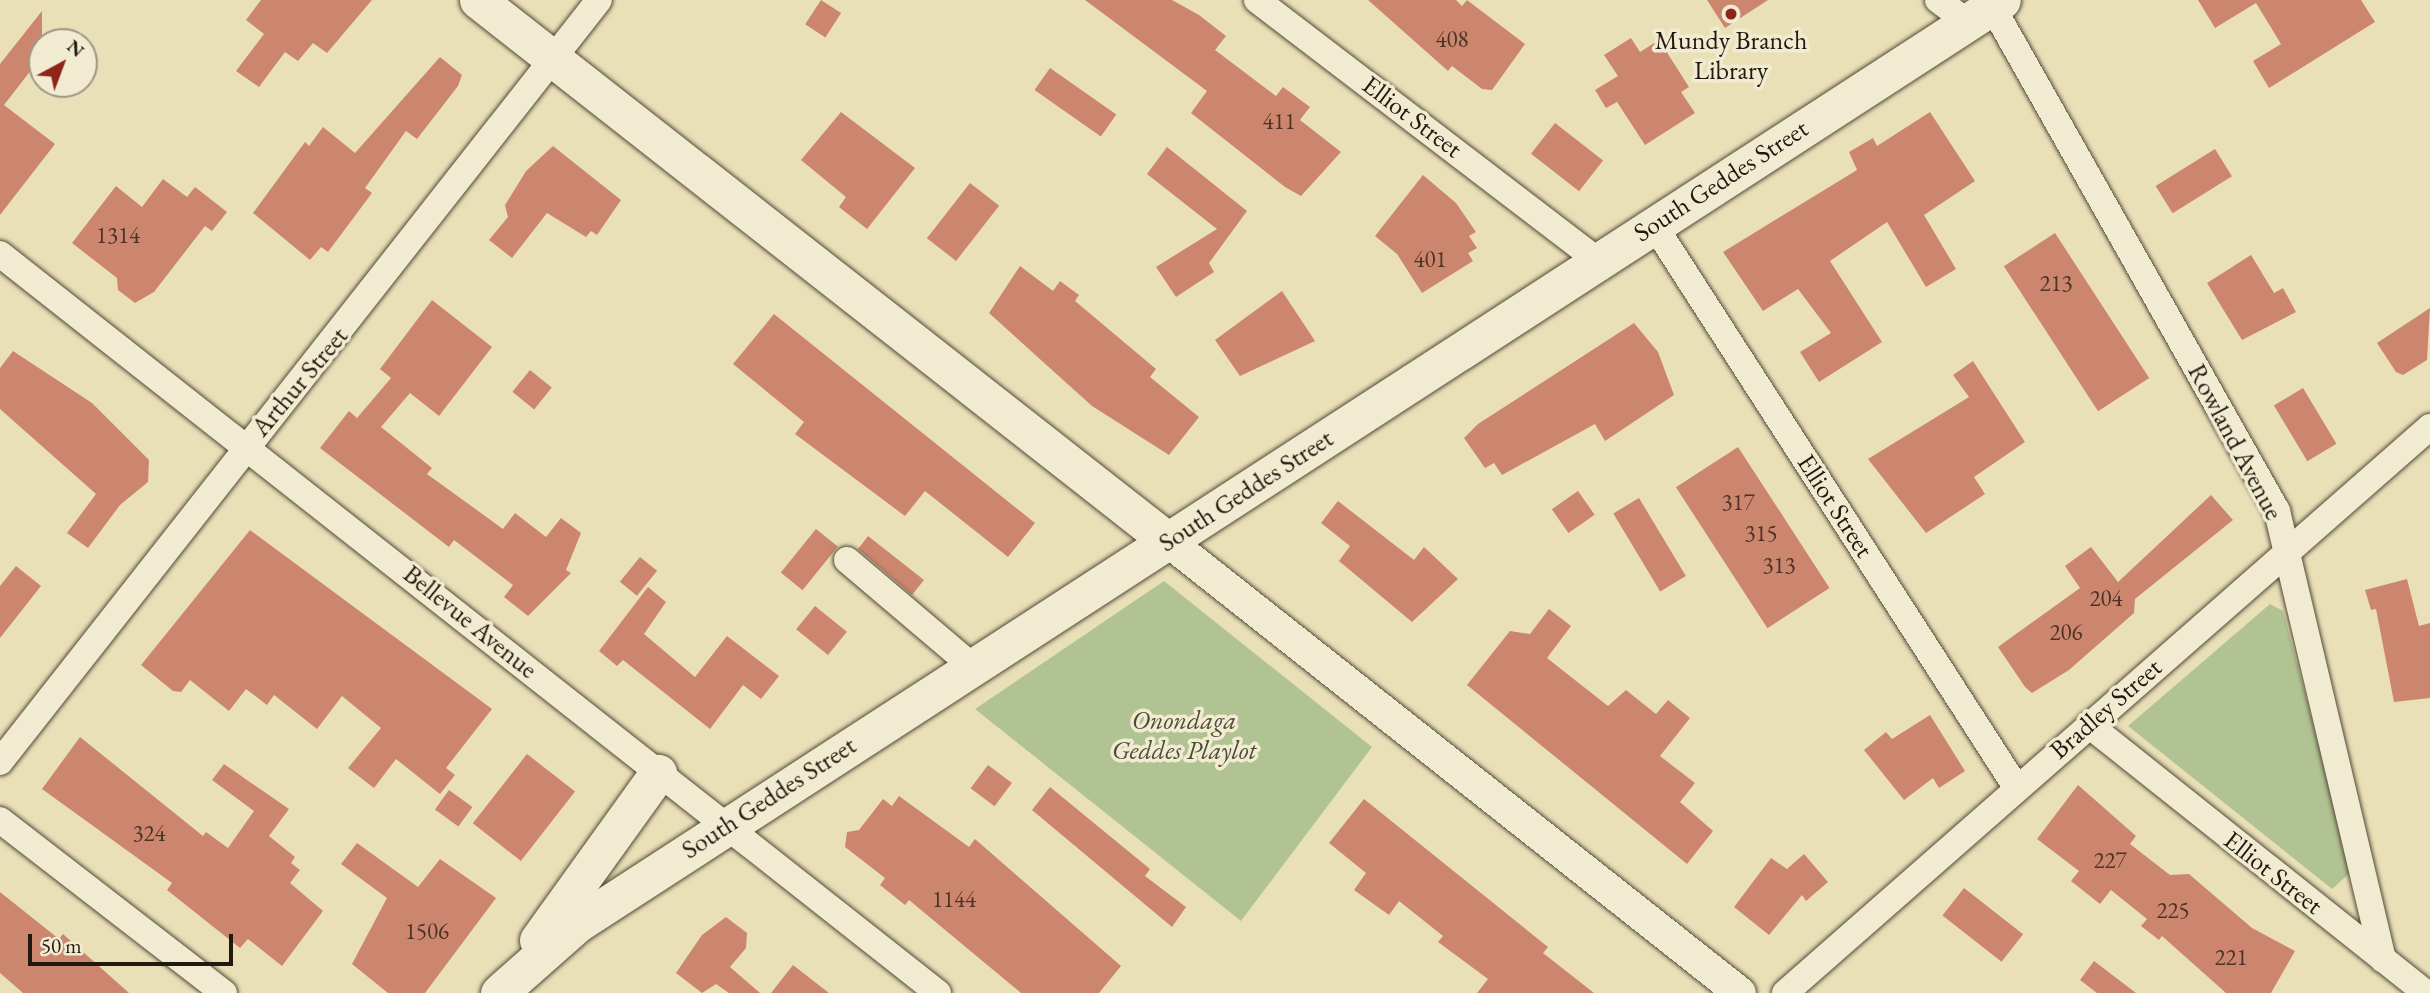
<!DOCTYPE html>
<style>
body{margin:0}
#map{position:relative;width:2430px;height:993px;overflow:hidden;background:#eae0b8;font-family:"EB Garamond",serif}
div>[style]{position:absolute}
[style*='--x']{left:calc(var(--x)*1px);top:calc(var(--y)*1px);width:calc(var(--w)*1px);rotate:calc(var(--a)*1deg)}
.green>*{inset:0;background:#b2c393}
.building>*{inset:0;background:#cd866e;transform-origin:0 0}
.roads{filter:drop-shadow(0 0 2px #534a39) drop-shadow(0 0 2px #534a39)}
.minor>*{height:26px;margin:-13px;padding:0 13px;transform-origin:13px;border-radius:13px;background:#f1ebd1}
.tertiary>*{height:32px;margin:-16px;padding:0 16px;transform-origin:16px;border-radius:16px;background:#f1ebd1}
.secondary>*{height:37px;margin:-18.5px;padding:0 18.5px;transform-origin:18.5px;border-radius:18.5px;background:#f1ebd1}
.dots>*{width:19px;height:19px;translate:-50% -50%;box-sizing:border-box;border:4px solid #f1ebd1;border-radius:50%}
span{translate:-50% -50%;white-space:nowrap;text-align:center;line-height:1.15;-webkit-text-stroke:7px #f1ebd1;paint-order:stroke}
.number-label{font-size:23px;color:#4c3427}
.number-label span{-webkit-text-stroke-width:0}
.poi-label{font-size:26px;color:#21180f}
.street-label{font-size:26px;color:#21180f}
.park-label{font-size:26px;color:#4c4b37;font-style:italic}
.north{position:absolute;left:28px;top:28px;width:70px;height:70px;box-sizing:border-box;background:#f1ebd1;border:2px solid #9e9783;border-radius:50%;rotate:41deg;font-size:19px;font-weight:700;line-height:28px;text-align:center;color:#21180f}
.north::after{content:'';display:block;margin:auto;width:24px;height:32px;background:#8f2418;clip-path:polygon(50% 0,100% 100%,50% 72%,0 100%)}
.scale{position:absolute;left:28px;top:934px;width:205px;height:32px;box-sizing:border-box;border:4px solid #21180f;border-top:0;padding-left:9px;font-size:21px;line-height:24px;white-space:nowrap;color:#21180f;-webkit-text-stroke:5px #f1ebd1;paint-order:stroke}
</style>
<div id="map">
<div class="green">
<i style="clip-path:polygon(1164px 581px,1372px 747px,1241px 921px,975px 709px)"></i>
<i style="clip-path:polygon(2270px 604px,2283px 611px,2352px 871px,2332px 889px,2128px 726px)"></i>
</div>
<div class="building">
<i style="clip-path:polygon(261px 0,372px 0,327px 53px,313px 43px,298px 61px,285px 52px,259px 87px,236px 71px,264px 34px,246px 20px)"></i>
<i style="left:821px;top:0;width:24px;height:29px;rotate:33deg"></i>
<i style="clip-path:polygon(1085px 0,1172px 0,1199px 15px,1226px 36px,1215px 50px,1276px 96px,1283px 87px,1310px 107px,1300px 120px,1341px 152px,1301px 196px,1285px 187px,1191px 113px,1207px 91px)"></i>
<i style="clip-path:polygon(1368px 0,1456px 0,1462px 6px,1467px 0,1525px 44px,1492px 90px,1482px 89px,1452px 66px,1448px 71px)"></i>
<i style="clip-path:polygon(1707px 0,1768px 0,1725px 28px)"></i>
<i style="clip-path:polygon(2198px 0,2361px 0,2375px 22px,2269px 88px,2253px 61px,2281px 44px,2256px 3px,2215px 28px)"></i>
<i style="clip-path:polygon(42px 11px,42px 56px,4px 105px,55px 144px,0 215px,0 64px)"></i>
<i style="clip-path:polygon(1631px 38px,1640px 52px,1659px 40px,1689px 87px,1681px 92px,1695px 113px,1645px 145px,1617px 102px,1606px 108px,1595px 90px,1618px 76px,1604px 55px)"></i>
<i style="clip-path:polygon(440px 57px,462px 75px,458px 86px,417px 139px,406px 131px,365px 188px,372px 193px,328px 252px,321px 247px,310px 260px,253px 213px,305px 142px,309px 146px,323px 127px,355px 153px)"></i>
<i style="left:1050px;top:68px;width:81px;height:27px;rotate:35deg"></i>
<i style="clip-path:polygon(841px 112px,915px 168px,867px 229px,839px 207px,846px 197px,801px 160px)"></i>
<i style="clip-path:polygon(1930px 112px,1975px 181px,1924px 215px,1956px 269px,1926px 287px,1887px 222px,1830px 261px,1882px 342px,1819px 382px,1800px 352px,1831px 333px,1798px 289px,1763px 311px,1723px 252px,1857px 170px,1849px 152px,1873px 138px,1877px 146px)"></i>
<i style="left:1555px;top:123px;width:61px;height:39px;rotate:38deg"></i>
<i style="clip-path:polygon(553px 146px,621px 200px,597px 235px,591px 231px,586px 237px,547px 213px,512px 258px,489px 240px,508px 217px,505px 205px,526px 171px)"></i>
<i style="clip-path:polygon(1167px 147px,1247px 211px,1209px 263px,1214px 272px,1176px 297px,1156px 267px,1217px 229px,1147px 174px)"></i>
<i style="left:2215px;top:149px;width:32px;height:70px;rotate:58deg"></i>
<i style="clip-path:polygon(1423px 175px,1456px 203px,1476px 232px,1469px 236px,1477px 248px,1468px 253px,1473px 261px,1422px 293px,1397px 254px,1375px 236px)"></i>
<i style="clip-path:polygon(163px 179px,187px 197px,195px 187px,227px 212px,212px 231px,205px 226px,154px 292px,135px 303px,118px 290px,117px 278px,72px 243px,116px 186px,142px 207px)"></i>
<i style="left:970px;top:183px;width:37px;height:70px;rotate:38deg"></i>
<i style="left:2055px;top:233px;width:173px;height:61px;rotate:57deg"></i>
<i style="clip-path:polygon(2251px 255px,2274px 293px,2283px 288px,2296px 312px,2242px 340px,2207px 283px)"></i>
<i style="clip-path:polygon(1020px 266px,1053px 291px,1060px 281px,1079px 295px,1075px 301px,1156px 369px,1150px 377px,1199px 417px,1169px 455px,1092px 406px,989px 313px)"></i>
<i style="clip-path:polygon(1282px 291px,1315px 341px,1240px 376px,1215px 340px)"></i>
<i style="clip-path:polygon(432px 300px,492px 347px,439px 416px,410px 393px,381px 427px,432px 468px,427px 474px,503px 529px,515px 513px,546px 537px,561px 518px,581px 533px,566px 570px,571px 573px,528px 616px,504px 597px,513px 585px,454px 540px,449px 547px,320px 448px,349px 411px,357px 418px,391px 378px,380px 369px)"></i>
<i style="clip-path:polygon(2430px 308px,2427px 360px,2403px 375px,2396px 372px,2377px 343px)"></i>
<i style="clip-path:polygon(774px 314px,1035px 523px,1008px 557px,925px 491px,905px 516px,795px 434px,804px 422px,733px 364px)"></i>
<i style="clip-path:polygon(1634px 323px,1658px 352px,1674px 395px,1605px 441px,1595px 424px,1502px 475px,1494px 463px,1485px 468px,1464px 438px,1478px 424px)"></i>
<i style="clip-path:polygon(13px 351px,92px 403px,149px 460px,148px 482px,120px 505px,88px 548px,67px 533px,96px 494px,0 409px,0 368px)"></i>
<i style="clip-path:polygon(1973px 361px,2025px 442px,1974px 477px,1985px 494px,1926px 533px,1868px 459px,1969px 397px,1953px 375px)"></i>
<i style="left:530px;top:370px;width:28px;height:28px;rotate:39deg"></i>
<i style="left:2303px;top:388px;width:65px;height:34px;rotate:59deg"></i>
<i style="left:1738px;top:447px;width:168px;height:74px;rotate:57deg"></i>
<i style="left:1578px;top:491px;width:29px;height:32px;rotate:55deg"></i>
<i style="clip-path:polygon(2211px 495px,2233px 520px,2135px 599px,2134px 613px,2069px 670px,2032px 693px,2025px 687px,1998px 647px,2080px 588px,2065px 566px,2091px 547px,2118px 582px)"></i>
<i style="left:1639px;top:498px;width:91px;height:30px;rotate:59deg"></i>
<i style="clip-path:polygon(1338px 501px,1414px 560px,1424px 547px,1458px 579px,1412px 622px,1339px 561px,1350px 546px,1321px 523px)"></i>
<i style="left:816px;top:529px;width:28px;height:56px;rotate:39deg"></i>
<i style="clip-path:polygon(250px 530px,492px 709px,446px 768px,455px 775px,440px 794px,396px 759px,374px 788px,348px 768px,381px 728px,342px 696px,317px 729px,274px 695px,267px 705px,246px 689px,229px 711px,190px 680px,181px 692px,173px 691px,141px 665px)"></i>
<i style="clip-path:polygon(868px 536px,924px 580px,912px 595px,858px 549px)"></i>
<i style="left:640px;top:557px;width:22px;height:32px;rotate:39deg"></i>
<i style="clip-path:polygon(16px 566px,41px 586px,0 638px,0 586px)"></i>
<i style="clip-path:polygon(2407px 579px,2419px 626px,2430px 623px,2430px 698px,2394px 702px,2376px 609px,2371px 610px,2365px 590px)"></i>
<i style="clip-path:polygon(648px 587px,666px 602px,644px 634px,695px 677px,727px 636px,779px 676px,761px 699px,743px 685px,710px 729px,623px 660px,617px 666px,599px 651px)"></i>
<i style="left:815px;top:606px;width:41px;height:30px;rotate:39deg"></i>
<i style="clip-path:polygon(1549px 609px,1571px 626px,1547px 658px,1608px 706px,1626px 690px,1656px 714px,1668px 700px,1690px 718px,1660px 756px,1695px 783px,1680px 802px,1713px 831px,1687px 864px,1467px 685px,1510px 631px,1530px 634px)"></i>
<i style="clip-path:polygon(1930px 715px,1965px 771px,1939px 788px,1933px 778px,1904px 800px,1864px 750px,1886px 732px,1892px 739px)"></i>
<i style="clip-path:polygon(80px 737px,203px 836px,206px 832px,228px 848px,254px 811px,212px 780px,224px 764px,289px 809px,269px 836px,295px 857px,291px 863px,300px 870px,290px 883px,323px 911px,282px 966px,248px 939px,240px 948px,167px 890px,172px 883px,42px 789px)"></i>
<i style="left:527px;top:754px;width:61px;height:88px;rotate:38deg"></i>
<i style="left:988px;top:765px;width:30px;height:29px;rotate:37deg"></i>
<i style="clip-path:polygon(2078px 785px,2136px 836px,2130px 844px,2170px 875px,2189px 874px,2252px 928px,2295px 951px,2271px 993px,2226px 993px,2162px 936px,2159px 940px,2141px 926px,2147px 919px,2111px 890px,2100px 904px,2071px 881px,2079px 871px,2037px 839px)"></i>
<i style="clip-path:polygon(1050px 787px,1150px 869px,1145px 876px,1186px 907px,1172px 927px,1032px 810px)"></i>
<i style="left:449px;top:790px;width:29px;height:24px;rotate:36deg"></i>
<i style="clip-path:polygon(899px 796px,969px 847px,975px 839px,1121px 966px,1099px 993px,1021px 993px,909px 900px,905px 905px,880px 885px,885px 878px,845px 847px,847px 832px,859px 830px,883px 799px,892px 806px)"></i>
<i style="clip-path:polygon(1364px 799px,1548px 947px,1543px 953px,1594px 993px,1477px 993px,1488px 979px,1438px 942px,1443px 936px,1399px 901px,1389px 915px,1354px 890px,1366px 873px,1329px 843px)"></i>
<i style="clip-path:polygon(357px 843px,418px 887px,440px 859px,496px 898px,425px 993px,388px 993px,352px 964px,387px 898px,341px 864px)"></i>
<i style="clip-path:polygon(1804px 854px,1828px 882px,1806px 901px,1802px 895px,1769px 935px,1734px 907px,1771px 858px,1787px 869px)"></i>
<i style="left:1964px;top:888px;width:75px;height:35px;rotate:38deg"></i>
<i style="clip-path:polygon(0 892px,59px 939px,63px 934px,129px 993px,23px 993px,0 973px)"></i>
<i style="clip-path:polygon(726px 917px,747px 933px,746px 948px,730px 967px,760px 993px,729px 993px,716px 984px,702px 993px,676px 973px,702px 935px)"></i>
<i style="clip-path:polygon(2094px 961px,2136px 993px,2097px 993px,2080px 980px)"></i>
<i style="clip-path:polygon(793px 965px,829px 993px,771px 993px)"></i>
</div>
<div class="roads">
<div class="minor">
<i style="--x:1257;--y:0;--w:429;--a:37.4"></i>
<i style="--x:1938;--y:0;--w:36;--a:37"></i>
<i style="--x:1992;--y:6;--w:580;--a:60.56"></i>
<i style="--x:2277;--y:511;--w:461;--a:76.7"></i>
<i style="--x:1654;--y:225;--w:668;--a:57.21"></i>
<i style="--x:0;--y:254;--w:1194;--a:38.23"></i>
<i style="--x:847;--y:560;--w:165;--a:40.3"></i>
<i style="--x:2089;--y:725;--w:431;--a:38.5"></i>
<i style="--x:0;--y:762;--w:969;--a:-51.83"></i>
<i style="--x:0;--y:820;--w:283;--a:37.7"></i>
<i style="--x:1785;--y:993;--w:858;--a:-41.27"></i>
</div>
<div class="tertiary">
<i style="--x:1168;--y:541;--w:729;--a:38.32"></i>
</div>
<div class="secondary">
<i style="--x:478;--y:0;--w:877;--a:38.1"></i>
<i style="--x:538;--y:940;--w:206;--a:-54.3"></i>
<i style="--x:499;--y:993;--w:104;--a:-41.5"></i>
<i style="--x:577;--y:924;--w:1698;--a:-32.96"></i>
</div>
</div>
<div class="dots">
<i style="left:1731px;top:14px;background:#8f2418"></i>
</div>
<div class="number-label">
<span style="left:1452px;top:39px">408</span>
<span style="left:1279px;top:121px">411</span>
<span style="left:118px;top:235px">1314</span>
<span style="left:1430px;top:259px">401</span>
<span style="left:2056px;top:283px">213</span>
<span style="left:1738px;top:502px">317</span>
<span style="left:1761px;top:533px">315</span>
<span style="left:1779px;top:565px">313</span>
<span style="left:2106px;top:598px">204</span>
<span style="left:2066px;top:632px">206</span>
<span style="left:149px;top:833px">324</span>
<span style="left:2110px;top:860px">227</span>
<span style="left:954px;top:899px">1144</span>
<span style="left:2173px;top:910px">225</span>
<span style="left:427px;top:931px">1506</span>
<span style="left:2231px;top:957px">221</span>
</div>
<div class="poi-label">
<span style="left:1731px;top:56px">Mundy Branch<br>Library</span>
</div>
<div class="street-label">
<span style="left:1412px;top:117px;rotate:37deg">Elliot Street</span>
<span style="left:1721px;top:181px;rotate:-33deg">South Geddes Street</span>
<span style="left:300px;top:382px;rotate:-50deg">Arthur Street</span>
<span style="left:2235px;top:442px;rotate:62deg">Rowland Avenue</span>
<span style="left:1246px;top:491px;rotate:-33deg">South Geddes Street</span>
<span style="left:1835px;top:506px;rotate:57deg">Elliot Street</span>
<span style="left:470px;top:622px;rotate:39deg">Bellevue Avenue</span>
<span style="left:2106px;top:709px;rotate:-41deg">Bradley Street</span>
<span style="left:769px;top:798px;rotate:-33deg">South Geddes Street</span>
<span style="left:2273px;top:873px;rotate:38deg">Elliot Street</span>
</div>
<div class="park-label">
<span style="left:1184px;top:736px">Onondaga<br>Geddes Playlot</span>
</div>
<div class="north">N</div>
<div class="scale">50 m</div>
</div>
